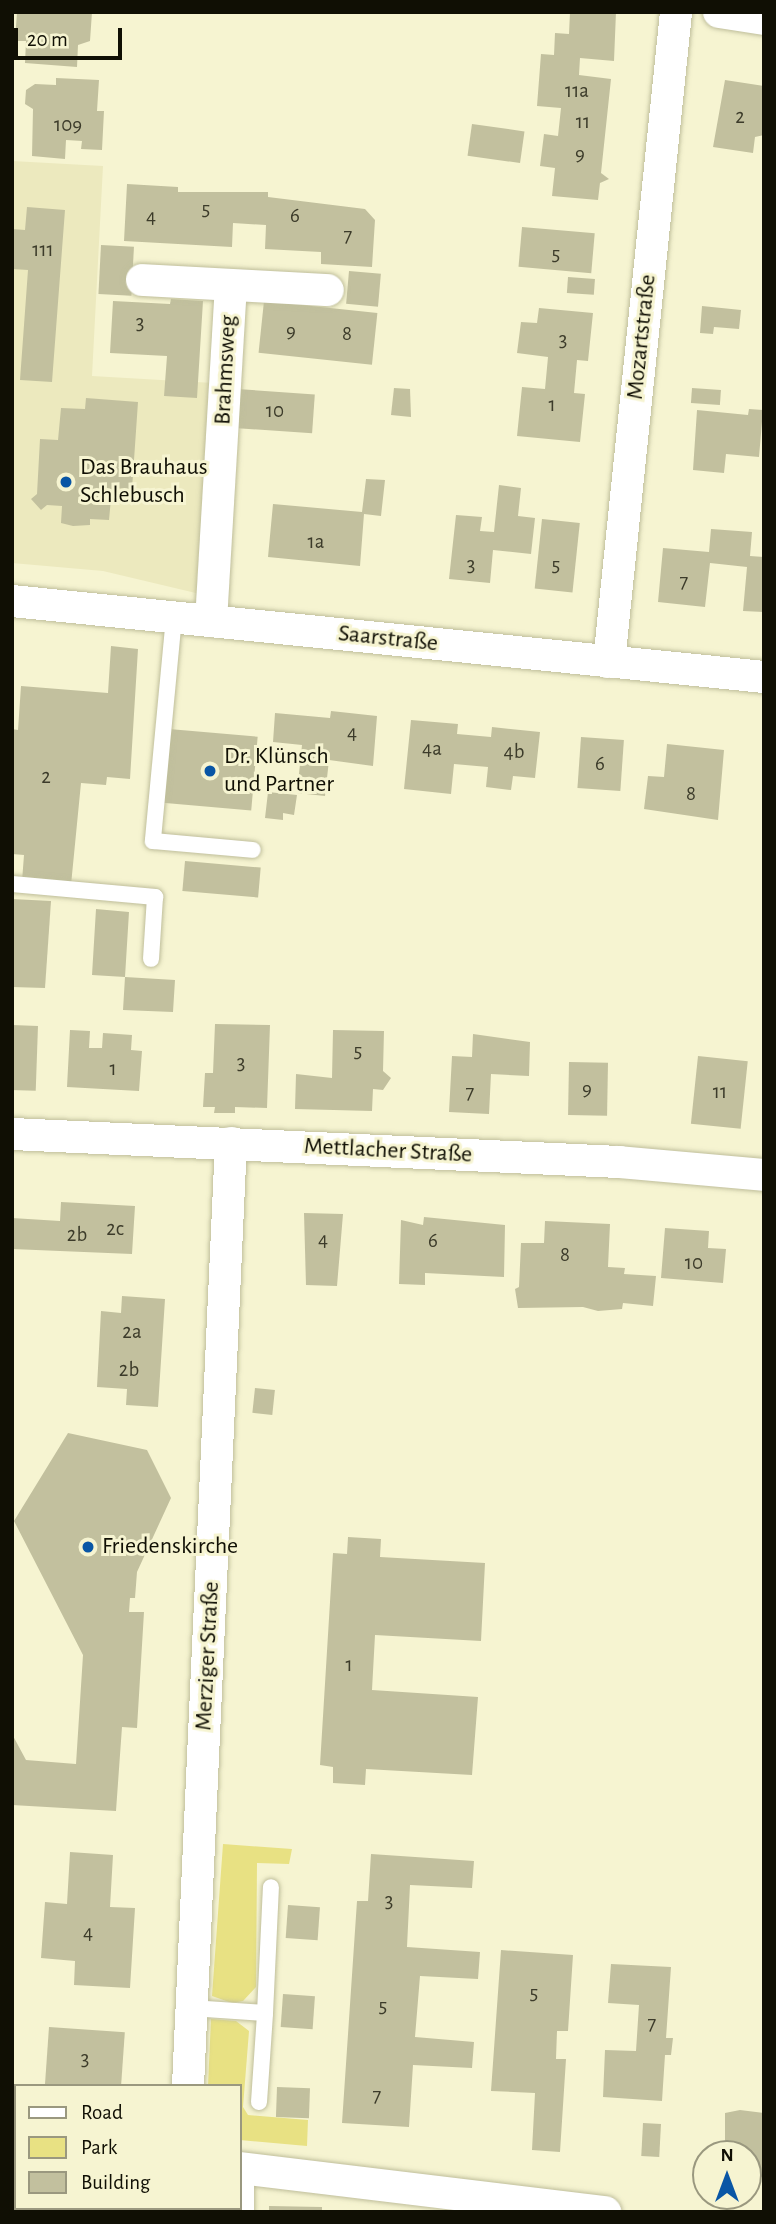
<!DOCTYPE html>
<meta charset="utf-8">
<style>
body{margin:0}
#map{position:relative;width:776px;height:2224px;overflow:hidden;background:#f6f4d1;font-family:"Alegreya Sans",sans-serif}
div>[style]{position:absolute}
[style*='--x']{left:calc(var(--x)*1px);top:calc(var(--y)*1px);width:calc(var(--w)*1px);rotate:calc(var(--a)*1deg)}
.built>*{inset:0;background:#ece9be}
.green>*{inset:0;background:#e8e183}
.building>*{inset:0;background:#c2c09e;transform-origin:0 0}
.roads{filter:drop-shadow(0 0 2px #bfbe9b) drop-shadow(0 0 2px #bfbe9b)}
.lane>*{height:16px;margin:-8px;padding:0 8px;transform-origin:8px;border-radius:8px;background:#fff}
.street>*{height:32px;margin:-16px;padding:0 16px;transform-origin:16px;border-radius:16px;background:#fff}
.dots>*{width:19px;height:19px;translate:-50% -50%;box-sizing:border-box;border:4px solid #f6f4d1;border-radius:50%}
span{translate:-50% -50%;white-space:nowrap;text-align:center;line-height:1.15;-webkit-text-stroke:6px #f6f4d1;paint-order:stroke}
.number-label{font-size:21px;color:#3c3b2a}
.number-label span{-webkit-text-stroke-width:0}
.street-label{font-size:24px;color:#100f04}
.poi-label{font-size:24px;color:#100f04}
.left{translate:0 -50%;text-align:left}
.frame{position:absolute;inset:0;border:14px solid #100f04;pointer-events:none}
.legend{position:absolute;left:14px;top:2084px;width:228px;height:126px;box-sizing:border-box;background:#f6f4d1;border:2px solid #9a987f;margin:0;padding:9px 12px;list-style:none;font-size:21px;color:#100f04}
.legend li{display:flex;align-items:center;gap:14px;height:35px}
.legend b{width:35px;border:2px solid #9a987f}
.north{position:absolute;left:692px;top:2140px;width:70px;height:70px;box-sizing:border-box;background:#f6f4d1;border:2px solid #9a987f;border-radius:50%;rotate:0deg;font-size:19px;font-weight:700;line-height:28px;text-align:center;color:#100f04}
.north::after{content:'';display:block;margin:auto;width:24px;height:32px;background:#0956a5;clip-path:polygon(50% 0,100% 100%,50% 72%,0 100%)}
.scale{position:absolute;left:14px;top:28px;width:108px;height:32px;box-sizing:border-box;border:4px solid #100f04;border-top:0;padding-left:9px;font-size:21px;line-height:24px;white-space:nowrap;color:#100f04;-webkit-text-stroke:5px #f6f4d1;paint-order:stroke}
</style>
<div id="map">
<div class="built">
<i style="clip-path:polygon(12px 161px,103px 166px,92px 376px,213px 383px,200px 594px,103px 571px,12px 563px)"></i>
</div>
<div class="green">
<i style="clip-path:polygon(223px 1844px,292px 1849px,289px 1864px,257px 1863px,256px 1987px,243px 2001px,232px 2003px,212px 1996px)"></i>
<i style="clip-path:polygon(211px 2019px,236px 2021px,249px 2031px,243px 2107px,248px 2115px,308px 2120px,307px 2146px,240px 2140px,240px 2086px,208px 2086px)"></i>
</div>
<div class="building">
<i style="clip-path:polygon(17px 12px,92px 12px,90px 41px,78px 45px,77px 67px,25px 63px,26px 41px,15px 41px)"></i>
<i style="clip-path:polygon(570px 12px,616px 12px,614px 61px,580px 58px,579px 75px,611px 79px,601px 173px,609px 179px,600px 183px,598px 200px,552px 196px,555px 168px,540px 166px,544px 134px,558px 136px,561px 108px,537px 106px,541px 54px,554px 55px,555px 33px,569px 34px)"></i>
<i style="clip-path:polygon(56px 78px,99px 80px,97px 111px,104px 111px,102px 150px,81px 149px,82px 141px,66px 140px,65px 159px,32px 156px,33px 109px,25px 104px,26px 90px,35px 84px,56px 85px)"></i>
<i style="clip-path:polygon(725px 80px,764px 86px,764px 135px,755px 137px,753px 153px,713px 147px)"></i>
<i style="left:472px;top:124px;width:53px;height:32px;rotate:8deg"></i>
<i style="clip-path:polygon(127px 184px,178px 187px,178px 192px,268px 192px,268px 197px,365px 209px,375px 220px,372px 267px,321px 264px,321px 252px,265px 249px,266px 225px,233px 223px,232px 247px,124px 241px)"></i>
<i style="clip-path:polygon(27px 207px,65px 210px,52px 382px,20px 380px,28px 270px,12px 269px,12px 229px,25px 230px)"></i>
<i style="left:522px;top:227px;width:73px;height:40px;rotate:5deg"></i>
<i style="left:101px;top:245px;width:33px;height:49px;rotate:3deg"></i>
<i style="left:349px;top:271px;width:32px;height:33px;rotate:5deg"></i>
<i style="left:568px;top:277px;width:27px;height:16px;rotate:4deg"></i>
<i style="clip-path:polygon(171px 299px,203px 301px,197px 398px,164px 396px,167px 356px,110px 353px,113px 301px,170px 304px)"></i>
<i style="left:264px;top:301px;width:114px;height:52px;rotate:6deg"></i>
<i style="clip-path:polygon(702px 306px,741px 310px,739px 329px,714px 327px,713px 334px,700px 333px)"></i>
<i style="clip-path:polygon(539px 308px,593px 313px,588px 361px,577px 360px,574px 393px,585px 394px,580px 442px,517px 436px,522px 387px,545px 389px,548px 357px,517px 353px,521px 322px,537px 323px)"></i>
<i style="clip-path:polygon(394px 388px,410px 389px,411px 417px,391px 415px)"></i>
<i style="left:692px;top:388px;width:29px;height:15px;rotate:4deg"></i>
<i style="left:237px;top:389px;width:78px;height:39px;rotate:4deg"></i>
<i style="clip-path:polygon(86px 398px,138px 402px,132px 489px,112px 488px,109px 520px,90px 519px,90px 525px,73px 526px,61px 523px,62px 506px,47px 505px,41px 510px,31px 499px,37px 494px,40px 439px,58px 440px,61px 408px,85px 409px)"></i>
<i style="clip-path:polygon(749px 409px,763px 410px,759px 457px,726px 454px,724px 473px,693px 470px,697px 410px,748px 415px)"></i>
<i style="clip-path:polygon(366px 479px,385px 480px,381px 516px,364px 514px,360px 566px,268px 557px,273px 504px,362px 512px)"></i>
<i style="clip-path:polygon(499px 485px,521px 488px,518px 516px,535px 518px,531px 554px,493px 550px,490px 583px,449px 579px,456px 515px,482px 517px,480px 531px,494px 532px)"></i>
<i style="left:542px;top:519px;width:38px;height:70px;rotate:6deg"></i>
<i style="clip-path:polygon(711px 529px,752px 532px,750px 556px,764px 557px,764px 612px,743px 611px,747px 567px,710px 563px,705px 607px,658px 602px,663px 548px,709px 552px)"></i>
<i style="clip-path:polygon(111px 646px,138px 649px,130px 779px,107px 777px,106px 785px,81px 783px,71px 885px,22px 881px,24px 855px,12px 854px,12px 729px,18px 730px,21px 686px,108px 693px)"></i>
<i style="clip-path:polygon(331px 711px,377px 716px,373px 766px,329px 760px,325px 796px,297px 793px,302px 745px,273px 742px,275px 713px,330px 718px)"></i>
<i style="clip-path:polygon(411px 720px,458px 724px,457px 734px,491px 737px,492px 727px,540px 732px,535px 778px,513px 776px,511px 790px,486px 787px,488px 767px,454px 764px,451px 794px,404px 789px)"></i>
<i style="left:169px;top:729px;width:89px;height:74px;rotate:5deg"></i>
<i style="left:581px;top:737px;width:43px;height:51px;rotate:4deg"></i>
<i style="clip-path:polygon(667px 744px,724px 750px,718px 820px,644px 809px,648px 776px,664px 777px)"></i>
<i style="clip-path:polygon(268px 792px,297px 795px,294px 815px,283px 813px,283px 820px,265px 818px)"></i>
<i style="left:185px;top:861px;width:76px;height:30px;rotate:5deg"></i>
<i style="clip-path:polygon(12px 899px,51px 901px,45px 988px,12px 987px)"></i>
<i style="clip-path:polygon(96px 909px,129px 912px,125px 977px,175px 980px,173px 1012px,123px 1010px,125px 977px,92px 975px)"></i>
<i style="clip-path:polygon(215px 1024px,270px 1025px,267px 1108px,235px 1107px,235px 1113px,214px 1113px,215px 1107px,203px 1107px,205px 1073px,213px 1073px)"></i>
<i style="left:12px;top:1025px;width:26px;height:65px;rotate:2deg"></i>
<i style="clip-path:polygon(70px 1030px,90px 1031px,89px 1048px,102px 1048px,103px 1033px,132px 1035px,131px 1050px,142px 1051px,139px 1091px,67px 1087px)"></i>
<i style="clip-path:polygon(333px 1030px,384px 1031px,383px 1071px,391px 1078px,383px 1090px,373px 1089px,372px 1111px,295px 1109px,296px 1074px,332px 1078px)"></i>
<i style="clip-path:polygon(473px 1034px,530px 1042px,529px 1076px,491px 1074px,489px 1114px,449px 1112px,452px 1056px,472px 1057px)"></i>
<i style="left:698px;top:1056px;width:50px;height:68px;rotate:6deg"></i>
<i style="left:569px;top:1062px;width:39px;height:53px;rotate:1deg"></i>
<i style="clip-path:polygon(61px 1202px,135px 1206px,132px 1254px,12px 1249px,12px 1218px,60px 1221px)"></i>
<i style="clip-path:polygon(304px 1213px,343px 1214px,337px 1286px,306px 1285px)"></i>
<i style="clip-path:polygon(424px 1217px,505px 1225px,504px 1277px,425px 1273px,425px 1285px,399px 1284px,401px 1220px,423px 1225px)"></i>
<i style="clip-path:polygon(545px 1221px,610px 1224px,608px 1267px,625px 1268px,624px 1274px,656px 1276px,653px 1306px,623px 1303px,622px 1309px,598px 1311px,583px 1307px,518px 1308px,515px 1289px,519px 1287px,521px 1243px,544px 1243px)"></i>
<i style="clip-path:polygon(665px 1228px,709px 1231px,708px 1248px,726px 1249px,723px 1283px,661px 1278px)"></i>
<i style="clip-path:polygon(122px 1296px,165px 1299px,158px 1407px,126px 1405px,127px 1389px,97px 1387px,101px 1311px,121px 1313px)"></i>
<i style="left:255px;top:1388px;width:20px;height:25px;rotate:6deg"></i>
<i style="clip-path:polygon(68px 1433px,147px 1450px,171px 1498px,137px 1572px,135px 1598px,130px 1598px,129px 1612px,144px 1612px,137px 1728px,122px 1727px,116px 1811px,12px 1805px,12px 1734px,26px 1760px,76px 1764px,83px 1655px,14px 1521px)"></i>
<i style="clip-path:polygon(348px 1537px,381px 1539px,380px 1557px,485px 1563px,481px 1641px,375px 1635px,372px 1690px,478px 1697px,472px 1775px,366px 1769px,365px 1785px,333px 1783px,333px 1767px,320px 1765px,333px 1553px,347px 1554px)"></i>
<i style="clip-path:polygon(70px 1852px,113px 1855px,110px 1907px,135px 1908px,130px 1988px,74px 1985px,75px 1961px,41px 1958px,45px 1902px,67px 1904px)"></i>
<i style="clip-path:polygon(371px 1854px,474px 1861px,472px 1888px,410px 1885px,407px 1947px,480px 1952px,478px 1979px,420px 1976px,415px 2037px,474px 2042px,472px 2068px,413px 2065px,409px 2127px,342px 2123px,357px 1901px,368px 1901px)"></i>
<i style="left:288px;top:1905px;width:32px;height:33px;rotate:4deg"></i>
<i style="clip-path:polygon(501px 1950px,573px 1955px,568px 2031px,557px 2031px,556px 2059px,566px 2059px,560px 2152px,532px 2150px,535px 2093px,491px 2091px)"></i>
<i style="clip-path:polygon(611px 1964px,671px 1967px,666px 2038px,673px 2038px,671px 2055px,665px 2055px,662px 2101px,603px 2097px,605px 2050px,636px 2051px,639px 2005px,608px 2003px)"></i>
<i style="left:283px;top:1994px;width:32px;height:33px;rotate:4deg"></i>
<i style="left:49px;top:2027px;width:76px;height:59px;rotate:4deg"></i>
<i style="left:277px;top:2087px;width:33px;height:30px;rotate:2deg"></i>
<i style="clip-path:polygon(740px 2110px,764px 2113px,764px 2177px,748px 2177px,748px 2154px,725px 2154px,725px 2113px)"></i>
<i style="left:643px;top:2123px;width:18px;height:33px;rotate:3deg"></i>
<i style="clip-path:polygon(269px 2206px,322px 2207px,322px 2212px,269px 2212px)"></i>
</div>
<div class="roads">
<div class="lane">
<i style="--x:174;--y:617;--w:225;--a:95.4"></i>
<i style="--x:153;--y:841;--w:100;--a:5.1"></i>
<i style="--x:12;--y:884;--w:144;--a:5.2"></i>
<i style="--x:155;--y:897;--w:62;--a:93.7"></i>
<i style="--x:191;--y:2008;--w:74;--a:3.9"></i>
<i style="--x:265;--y:2013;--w:126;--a:-87.3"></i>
<i style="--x:259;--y:2102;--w:89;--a:-86.1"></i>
<i style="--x:246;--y:2168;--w:44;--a:90"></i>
</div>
<div class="street">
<i style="--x:719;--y:12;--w:46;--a:8.8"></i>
<i style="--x:142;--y:280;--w:186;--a:3.1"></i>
<i style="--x:12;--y:601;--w:756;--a:5.77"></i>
<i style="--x:211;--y:621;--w:335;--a:-86.6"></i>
<i style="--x:609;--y:662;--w:653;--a:-84.11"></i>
<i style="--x:12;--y:1134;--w:608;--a:2.64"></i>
<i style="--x:619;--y:1162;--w:146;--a:5.1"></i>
<i style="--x:188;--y:2086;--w:944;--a:-87.39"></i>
<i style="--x:12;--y:2153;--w:4;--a:0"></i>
<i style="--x:240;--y:2168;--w:368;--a:6.9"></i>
</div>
</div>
<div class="dots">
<i style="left:66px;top:482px;background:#0956a5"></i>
<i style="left:210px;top:771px;background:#0956a5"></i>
<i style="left:88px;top:1547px;background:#0956a5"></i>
</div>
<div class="number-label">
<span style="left:577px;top:91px">11a</span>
<span style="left:740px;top:117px">2</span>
<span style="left:583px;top:122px">11</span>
<span style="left:68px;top:125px">109</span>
<span style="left:580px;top:154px">9</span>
<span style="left:206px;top:209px">5</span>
<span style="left:295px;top:216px">6</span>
<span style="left:151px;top:217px">4</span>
<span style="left:348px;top:236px">7</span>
<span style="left:43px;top:250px">111</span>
<span style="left:556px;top:254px">5</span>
<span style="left:140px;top:323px">3</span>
<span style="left:291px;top:331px">9</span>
<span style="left:347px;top:334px">8</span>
<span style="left:563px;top:340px">3</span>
<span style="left:552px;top:405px">1</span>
<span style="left:275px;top:411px">10</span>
<span style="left:316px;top:542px">1a</span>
<span style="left:471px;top:565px">3</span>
<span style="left:556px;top:565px">5</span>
<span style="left:684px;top:582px">7</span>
<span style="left:352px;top:733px">4</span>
<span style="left:432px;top:749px">4a</span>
<span style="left:514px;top:752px">4b</span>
<span style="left:600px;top:764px">6</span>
<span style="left:46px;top:777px">2</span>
<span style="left:691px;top:794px">8</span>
<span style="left:358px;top:1051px">5</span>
<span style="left:241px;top:1063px">3</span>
<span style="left:113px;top:1069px">1</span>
<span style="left:587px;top:1089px">9</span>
<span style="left:720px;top:1092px">11</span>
<span style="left:470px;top:1093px">7</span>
<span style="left:115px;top:1229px">2c</span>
<span style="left:77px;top:1235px">2b</span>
<span style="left:323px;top:1240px">4</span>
<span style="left:433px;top:1241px">6</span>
<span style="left:565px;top:1255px">8</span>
<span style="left:694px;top:1263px">10</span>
<span style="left:132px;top:1332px">2a</span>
<span style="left:129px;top:1370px">2b</span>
<span style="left:349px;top:1665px">1</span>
<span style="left:389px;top:1901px">3</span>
<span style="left:88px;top:1933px">4</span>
<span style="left:534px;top:1993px">5</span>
<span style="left:383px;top:2006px">5</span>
<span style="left:652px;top:2024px">7</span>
<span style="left:85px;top:2059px">3</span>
<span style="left:377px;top:2096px">7</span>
</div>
<div class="street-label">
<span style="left:642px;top:337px;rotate:-84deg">Mozartstraße</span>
<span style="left:226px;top:370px;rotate:-87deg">Brahmsweg</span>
<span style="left:388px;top:639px;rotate:6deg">Saarstraße</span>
<span style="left:388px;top:1151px;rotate:3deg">Mettlacher Straße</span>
<span style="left:208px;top:1656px;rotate:-87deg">Merziger Straße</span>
</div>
<div class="poi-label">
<span class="left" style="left:80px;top:482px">Das Brauhaus<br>Schlebusch</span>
<span class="left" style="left:224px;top:771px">Dr. Klünsch<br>und Partner</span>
<span class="left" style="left:102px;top:1547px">Friedenskirche</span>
</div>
<div class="frame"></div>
<ul class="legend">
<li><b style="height:9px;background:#fff"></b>Road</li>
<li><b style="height:19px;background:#e8e183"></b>Park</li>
<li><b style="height:19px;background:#c2c09e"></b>Building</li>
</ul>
<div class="north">N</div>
<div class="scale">20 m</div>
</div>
